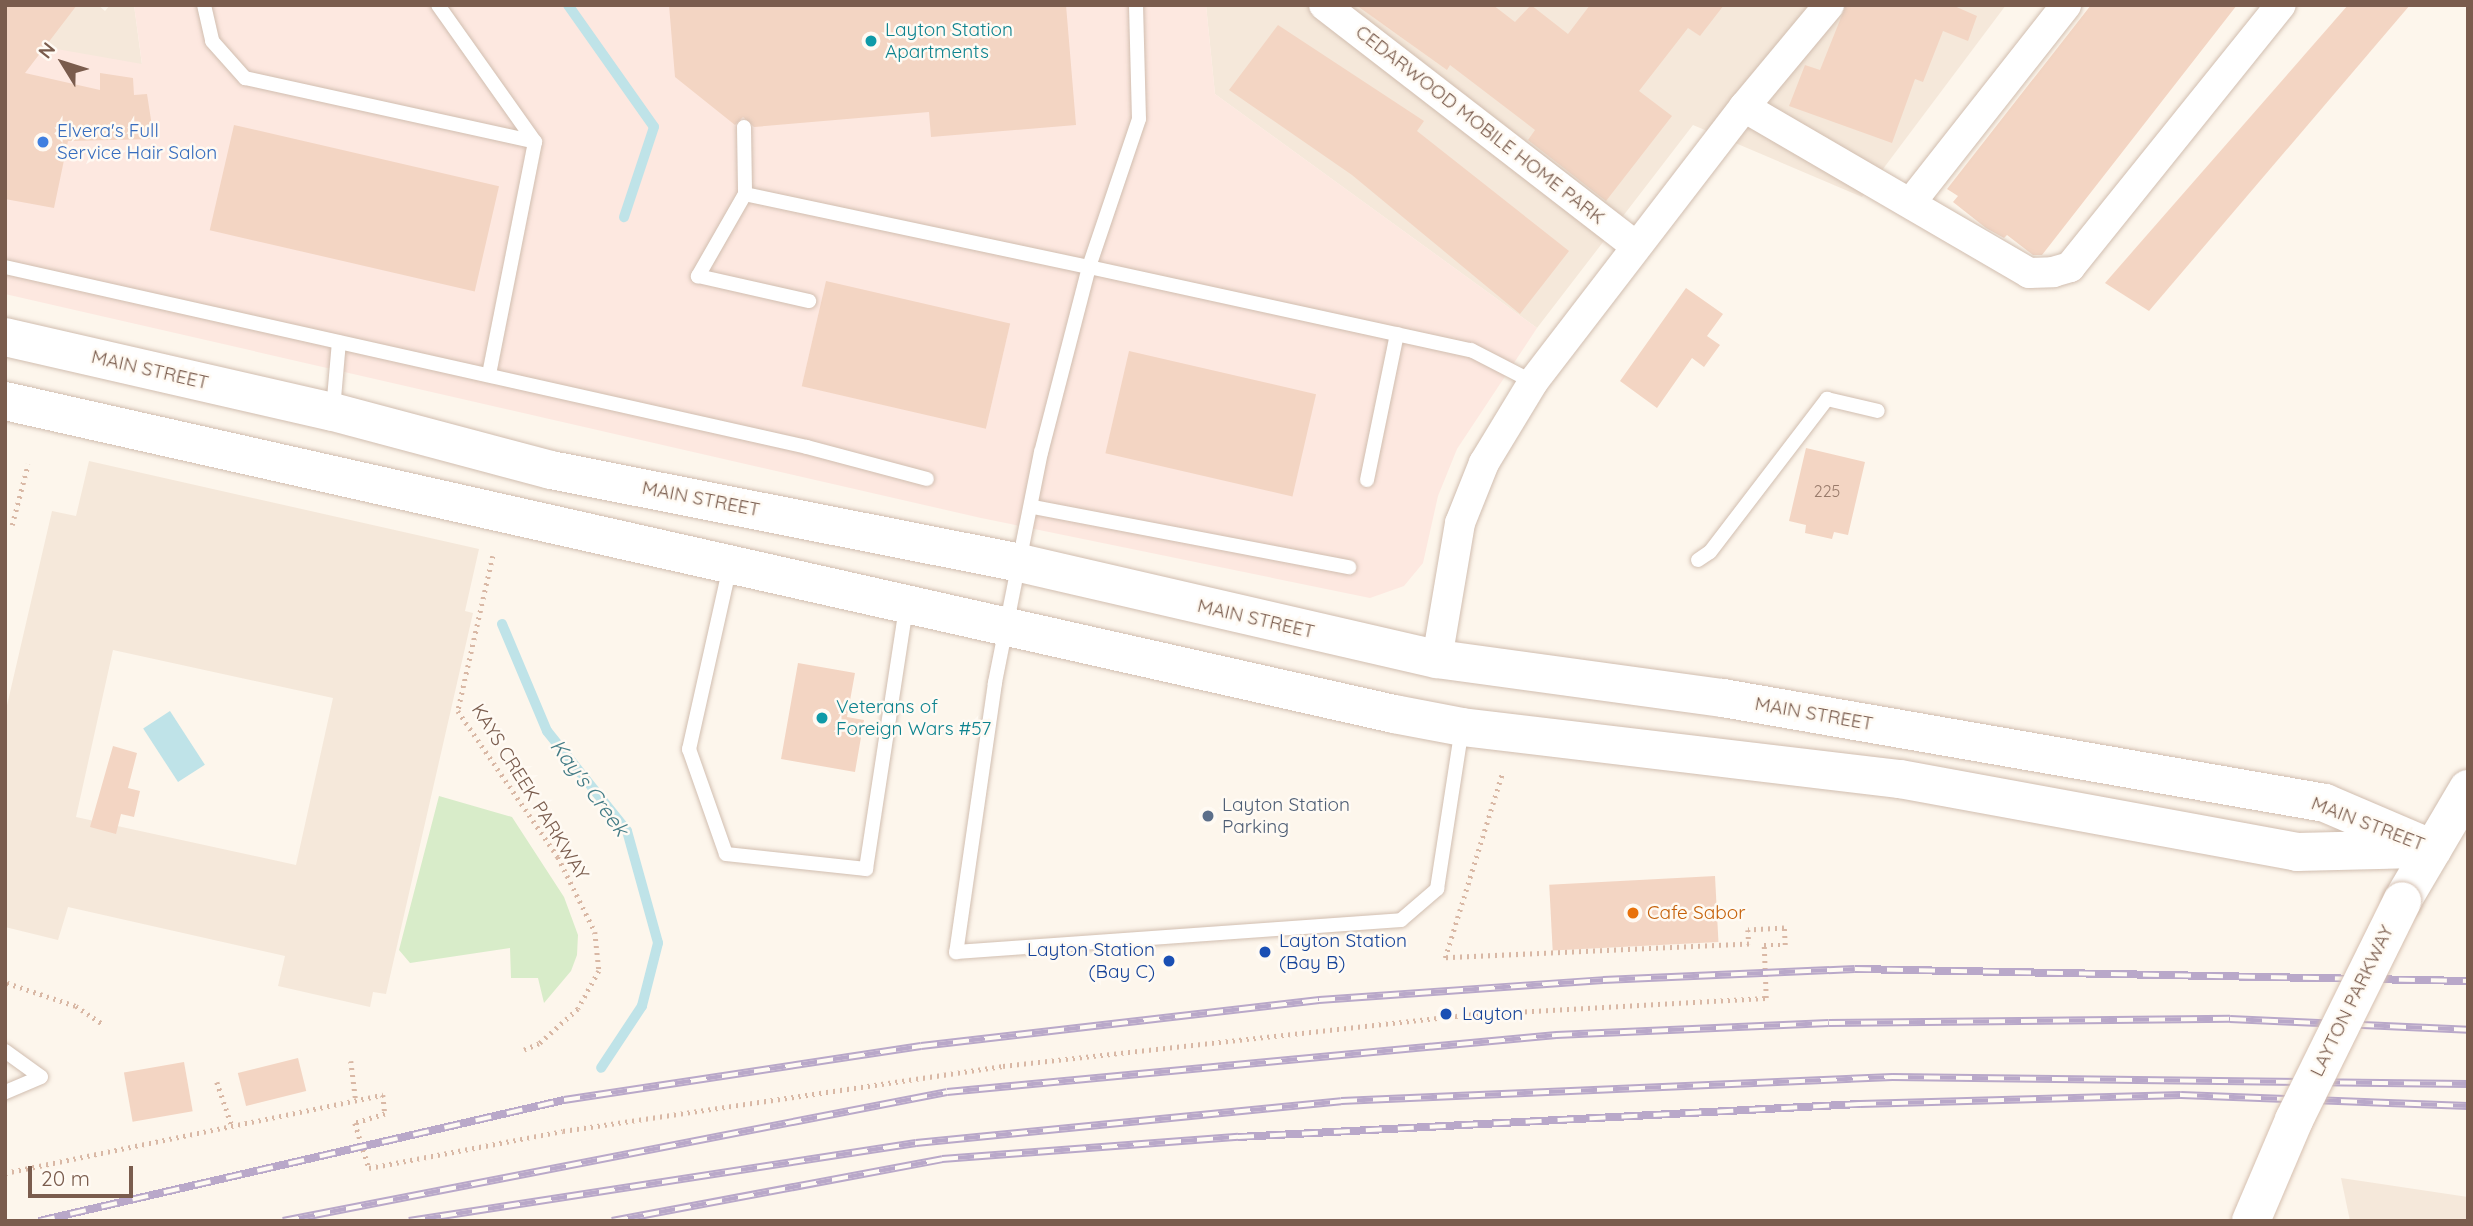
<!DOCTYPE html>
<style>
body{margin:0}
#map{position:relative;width:2473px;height:1226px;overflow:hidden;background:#fdf6ec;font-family:Quicksand,sans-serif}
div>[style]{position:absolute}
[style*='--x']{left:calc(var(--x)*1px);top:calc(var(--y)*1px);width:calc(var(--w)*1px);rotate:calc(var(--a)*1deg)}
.residential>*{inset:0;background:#f5e8da}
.commercial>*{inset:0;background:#fde8e0}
.green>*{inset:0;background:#d8ecc9}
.water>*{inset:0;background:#bfe3e8;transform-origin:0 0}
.stream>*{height:10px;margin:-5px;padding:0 5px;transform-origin:5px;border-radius:5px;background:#bfe3e8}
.building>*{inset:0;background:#f3d5c3;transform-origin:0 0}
.path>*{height:4.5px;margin-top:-2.25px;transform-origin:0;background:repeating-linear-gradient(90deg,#d9b8a5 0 2px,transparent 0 7px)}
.roads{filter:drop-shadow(0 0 2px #d1beb0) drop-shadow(0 0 2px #d1beb0)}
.service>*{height:14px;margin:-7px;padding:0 7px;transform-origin:7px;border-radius:7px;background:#fff}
.minor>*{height:30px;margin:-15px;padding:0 15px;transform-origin:15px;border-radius:15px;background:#fff}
.secondary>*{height:38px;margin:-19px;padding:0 19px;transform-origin:19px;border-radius:19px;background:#fff}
.rail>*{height:8px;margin-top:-4px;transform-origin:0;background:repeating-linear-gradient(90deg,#fffaf3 0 16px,#b9a8c9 0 32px);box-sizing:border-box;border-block:2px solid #b9a8c9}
.bridges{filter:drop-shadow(0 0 2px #d6c0b0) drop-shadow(0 0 2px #d6c0b0)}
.secondary-bridge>*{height:38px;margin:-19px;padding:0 19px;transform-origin:19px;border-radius:19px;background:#fff}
.dots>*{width:19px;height:19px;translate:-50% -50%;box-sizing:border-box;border:4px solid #fffaf3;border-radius:50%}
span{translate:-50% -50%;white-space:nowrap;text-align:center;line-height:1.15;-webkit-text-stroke:5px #fffaf3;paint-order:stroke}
.number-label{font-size:16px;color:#987a6a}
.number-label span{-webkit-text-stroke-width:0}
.culture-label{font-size:19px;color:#0d838f}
.left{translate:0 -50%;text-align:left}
.street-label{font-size:19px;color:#7a5c4d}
.shop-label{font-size:19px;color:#366cbe}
.service-label{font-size:19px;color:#4e5e75}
.food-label{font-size:19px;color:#c56008}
.transit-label{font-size:19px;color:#164399}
.right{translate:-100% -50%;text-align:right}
.water-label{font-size:21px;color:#437c86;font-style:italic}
.frame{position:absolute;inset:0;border:7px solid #7a5c4d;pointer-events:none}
.north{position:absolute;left:28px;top:28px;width:70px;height:70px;-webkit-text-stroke:5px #fffaf3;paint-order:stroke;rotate:308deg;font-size:19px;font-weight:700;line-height:28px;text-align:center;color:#7a5c4d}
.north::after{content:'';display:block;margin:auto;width:24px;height:32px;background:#7a5c4d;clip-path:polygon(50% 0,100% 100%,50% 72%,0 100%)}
.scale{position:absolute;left:28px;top:1166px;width:105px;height:32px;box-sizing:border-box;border:4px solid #7a5c4d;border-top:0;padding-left:9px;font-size:21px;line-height:24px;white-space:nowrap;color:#7a5c4d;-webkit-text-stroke:5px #fffaf3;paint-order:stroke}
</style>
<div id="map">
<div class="residential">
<i style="clip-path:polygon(5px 5px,98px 5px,105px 11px,110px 5px,134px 5px,142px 65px,5px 41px)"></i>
<i style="clip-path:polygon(1206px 5px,2006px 5px,1862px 197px,1693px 125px,1537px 328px,1215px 94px)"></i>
<i style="clip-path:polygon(evenodd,89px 461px,479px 549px,465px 611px,473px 613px,386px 994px,373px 992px,370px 1007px,278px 986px,285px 956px,68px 907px,58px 940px,5px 927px,5px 714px,52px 511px,76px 516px,89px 461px,113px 650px,333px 698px,296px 865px,76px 817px,113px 650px)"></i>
<i style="clip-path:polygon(2341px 1178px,2468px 1197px,2468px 1221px,2350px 1221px)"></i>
</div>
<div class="commercial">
<i style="clip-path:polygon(134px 5px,1206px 5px,1215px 94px,1537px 328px,1457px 449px,1438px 496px,1423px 563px,1404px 586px,1370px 598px,981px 518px,5px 294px,5px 40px,142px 64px)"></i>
</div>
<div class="green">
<i style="clip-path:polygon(439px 796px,512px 817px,564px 897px,578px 935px,577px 955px,571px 971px,544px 1003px,538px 978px,511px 978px,510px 948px,410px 963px,399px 950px)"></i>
</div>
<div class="water">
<i style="left:170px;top:711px;width:64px;height:32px;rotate:57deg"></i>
</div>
<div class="stream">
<i style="--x:568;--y:5;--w:149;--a:54.8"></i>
<i style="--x:654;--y:127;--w:95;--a:108.4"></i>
<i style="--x:502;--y:624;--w:116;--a:67.2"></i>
<i style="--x:547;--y:731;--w:128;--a:51.3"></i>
<i style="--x:627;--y:831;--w:116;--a:74.5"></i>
<i style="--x:658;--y:943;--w:65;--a:104.3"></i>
<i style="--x:642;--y:1006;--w:74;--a:123.5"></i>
</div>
<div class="building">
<i style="clip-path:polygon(5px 5px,77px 5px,25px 73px,100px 90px,100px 73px,133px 78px,134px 95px,147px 94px,154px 139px,68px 141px,54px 208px,5px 199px)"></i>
<i style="clip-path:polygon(669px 5px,1066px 5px,1076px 125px,931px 137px,929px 112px,754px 127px,743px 117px,735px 125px,675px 77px)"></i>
<i style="clip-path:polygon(1356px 5px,1493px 5px,1515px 22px,1531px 5px,1568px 34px,1590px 5px,1724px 5px,1700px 36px,1688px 28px,1639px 91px,1672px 116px,1606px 201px,1528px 140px,1535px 130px,1450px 65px,1447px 70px)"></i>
<i style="clip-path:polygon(1846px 5px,1952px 5px,1977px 16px,1968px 41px,1943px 31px,1923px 82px,1915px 79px,1892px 143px,1789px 106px,1805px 65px,1820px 70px)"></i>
<i style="clip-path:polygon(2091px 5px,2237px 5px,2042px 255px,2033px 255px,2007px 235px,2004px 238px,1986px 228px,1953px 202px,1958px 196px,1947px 189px)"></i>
<i style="clip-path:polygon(2348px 5px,2410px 5px,2149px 311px,2105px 283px)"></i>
<i style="clip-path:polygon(1278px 25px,1424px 121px,1417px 131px,1569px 251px,1520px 314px,1352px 175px,1229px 90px)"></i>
<i style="left:234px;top:125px;width:272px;height:108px;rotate:13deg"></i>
<i style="left:826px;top:281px;width:189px;height:108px;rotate:13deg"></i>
<i style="clip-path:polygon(1686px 288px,1723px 314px,1707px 336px,1720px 345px,1704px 367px,1692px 358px,1657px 408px,1620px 381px)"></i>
<i style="left:1129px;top:351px;width:192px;height:105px;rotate:13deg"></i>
<i style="clip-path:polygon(1806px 448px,1865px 462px,1848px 535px,1834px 532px,1832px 539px,1805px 533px,1806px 525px,1789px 521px)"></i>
<i style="clip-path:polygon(798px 663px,855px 673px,847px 717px,864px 720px,855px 772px,781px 759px)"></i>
<i style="clip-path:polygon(113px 746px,137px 753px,128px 788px,140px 791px,134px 817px,121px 814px,116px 834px,90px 827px)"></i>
<i style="left:1715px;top:876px;width:66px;height:166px;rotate:87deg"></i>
<i style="left:298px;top:1058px;width:34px;height:62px;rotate:76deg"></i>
<i style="left:184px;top:1062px;width:50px;height:61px;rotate:80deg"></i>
</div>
<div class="path">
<i style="--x:12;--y:525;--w:63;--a:-75.3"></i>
<i style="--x:493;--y:556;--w:159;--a:102.7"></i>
<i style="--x:458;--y:711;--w:177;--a:55.6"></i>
<i style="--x:558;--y:857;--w:84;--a:63.7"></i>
<i style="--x:595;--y:932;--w:39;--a:84"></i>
<i style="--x:599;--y:971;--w:43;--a:118.9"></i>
<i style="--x:578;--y:1009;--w:52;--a:138.1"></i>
<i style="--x:539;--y:1044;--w:16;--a:158"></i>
<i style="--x:7;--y:983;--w:73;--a:18.4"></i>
<i style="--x:76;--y:1006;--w:32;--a:34"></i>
<i style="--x:351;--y:1061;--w:39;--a:83"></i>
<i style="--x:217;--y:1082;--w:46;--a:71.2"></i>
<i style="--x:5;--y:1173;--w:386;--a:-11.7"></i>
<i style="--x:383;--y:1095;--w:19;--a:84"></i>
<i style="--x:385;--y:1114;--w:31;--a:163"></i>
<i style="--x:355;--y:1123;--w:47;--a:72.7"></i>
<i style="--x:369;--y:1168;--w:197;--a:-10.8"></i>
<i style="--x:563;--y:1131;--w:445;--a:-8.4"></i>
<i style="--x:1003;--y:1066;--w:462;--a:-6.3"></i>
<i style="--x:1462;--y:1015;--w:304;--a:-3.2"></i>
<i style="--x:1766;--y:998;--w:53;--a:-92.2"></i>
<i style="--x:1764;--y:945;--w:21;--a:0"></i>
<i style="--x:1785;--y:945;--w:17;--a:-93"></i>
<i style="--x:1784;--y:928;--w:36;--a:177"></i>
<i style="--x:1748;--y:930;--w:14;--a:86"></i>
<i style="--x:1749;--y:944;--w:304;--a:177.4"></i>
<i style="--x:1445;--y:958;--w:193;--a:-72.8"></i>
</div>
<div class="roads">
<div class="service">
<i style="--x:204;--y:5;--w:37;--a:77"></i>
<i style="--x:212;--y:41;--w:50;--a:48.3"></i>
<i style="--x:245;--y:78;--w:297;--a:12.4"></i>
<i style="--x:438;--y:5;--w:168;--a:54.7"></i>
<i style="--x:535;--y:142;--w:237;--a:101.2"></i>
<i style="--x:1136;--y:5;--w:114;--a:88.5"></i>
<i style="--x:1139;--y:119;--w:156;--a:108.7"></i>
<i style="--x:1089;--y:267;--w:391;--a:12.3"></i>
<i style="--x:1471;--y:350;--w:70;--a:27.3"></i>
<i style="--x:744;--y:127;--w:67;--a:89.1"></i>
<i style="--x:745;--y:194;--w:95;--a:119.8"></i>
<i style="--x:698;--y:276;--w:114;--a:12.7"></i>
<i style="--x:745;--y:194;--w:352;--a:12"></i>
<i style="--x:1089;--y:267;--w:191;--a:104.5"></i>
<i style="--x:1041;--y:452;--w:236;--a:101.3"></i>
<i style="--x:995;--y:683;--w:272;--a:98.2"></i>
<i style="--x:956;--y:952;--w:446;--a:-4.1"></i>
<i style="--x:1401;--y:920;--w:48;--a:-40.7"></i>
<i style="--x:1437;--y:889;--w:163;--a:-81.2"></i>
<i style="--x:5;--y:267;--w:822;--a:12.65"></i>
<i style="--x:807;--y:447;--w:124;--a:14.9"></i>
<i style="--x:333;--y:410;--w:68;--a:-85"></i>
<i style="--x:1367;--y:480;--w:149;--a:-78.4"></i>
<i style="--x:1033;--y:507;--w:322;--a:10.8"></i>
<i style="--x:1698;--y:560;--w:14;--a:-34"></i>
<i style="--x:1710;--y:552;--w:193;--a:-52.6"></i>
<i style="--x:1827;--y:399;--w:52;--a:13.2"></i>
<i style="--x:730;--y:566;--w:188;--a:102.6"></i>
<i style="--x:689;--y:749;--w:111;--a:70.6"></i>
<i style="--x:726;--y:854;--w:141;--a:6.1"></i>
<i style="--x:866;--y:869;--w:265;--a:-81.3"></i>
<i style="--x:5;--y:1051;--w:44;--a:35.8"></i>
<i style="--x:41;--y:1077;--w:39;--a:157"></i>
</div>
<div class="minor">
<i style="--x:1324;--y:5;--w:394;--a:37.7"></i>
<i style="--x:1744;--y:107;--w:330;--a:30.2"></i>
<i style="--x:2029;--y:273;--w:24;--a:-2"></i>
<i style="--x:2053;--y:272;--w:18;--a:-16"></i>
<i style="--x:2070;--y:267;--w:336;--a:-51.2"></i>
<i style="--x:1912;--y:201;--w:249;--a:-51.8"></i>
<i style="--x:1437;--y:659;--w:138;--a:-80.4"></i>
<i style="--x:1460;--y:523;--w:65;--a:-68.2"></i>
<i style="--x:1484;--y:463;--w:95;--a:-58.8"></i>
<i style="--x:1533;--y:382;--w:347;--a:-52.5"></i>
<i style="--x:1744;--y:107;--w:133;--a:-50.2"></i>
</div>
<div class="secondary">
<i style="--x:5;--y:337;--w:336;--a:12.9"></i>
<i style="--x:333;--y:412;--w:226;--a:14.9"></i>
<i style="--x:551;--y:470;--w:478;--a:11.2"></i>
<i style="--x:1020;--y:563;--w:428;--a:13"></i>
<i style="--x:1437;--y:659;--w:289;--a:7.8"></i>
<i style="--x:1723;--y:698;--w:611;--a:9.89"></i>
<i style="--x:2325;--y:803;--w:117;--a:23.1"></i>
<i style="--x:5;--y:401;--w:1424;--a:12.7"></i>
<i style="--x:1394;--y:714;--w:69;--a:10.8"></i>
<i style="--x:1462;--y:727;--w:441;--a:6.8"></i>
<i style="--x:1900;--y:779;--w:404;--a:10.4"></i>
<i style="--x:2297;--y:852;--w:123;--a:-1.4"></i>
<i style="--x:2402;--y:901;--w:130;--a:-59.5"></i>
</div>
</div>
<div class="rail">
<i style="--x:39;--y:1221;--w:539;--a:-12.98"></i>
<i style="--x:564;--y:1100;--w:361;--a:-8.6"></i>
<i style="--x:921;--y:1046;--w:401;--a:-6.6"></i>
<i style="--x:1319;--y:1000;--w:285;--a:-4"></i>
<i style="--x:1603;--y:980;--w:252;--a:-2.5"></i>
<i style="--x:1855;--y:969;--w:613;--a:1.12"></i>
<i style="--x:283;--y:1221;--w:676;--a:-10.99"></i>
<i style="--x:947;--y:1092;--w:612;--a:-5.35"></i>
<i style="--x:1556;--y:1035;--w:273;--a:-2.5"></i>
<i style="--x:1829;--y:1023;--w:401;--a:-0.6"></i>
<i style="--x:2230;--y:1019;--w:238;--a:2.6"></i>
<i style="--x:409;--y:1221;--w:513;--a:-8.75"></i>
<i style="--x:916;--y:1143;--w:427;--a:-5.6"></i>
<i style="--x:1341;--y:1101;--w:552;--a:-2.49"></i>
<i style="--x:1892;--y:1077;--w:576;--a:0.7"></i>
<i style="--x:612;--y:1221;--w:336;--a:-10.6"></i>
<i style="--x:942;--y:1159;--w:297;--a:-4.3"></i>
<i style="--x:1238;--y:1137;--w:623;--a:-3.04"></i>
<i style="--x:1860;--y:1104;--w:321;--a:-1.6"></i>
<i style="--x:2181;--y:1095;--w:287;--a:2.2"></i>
</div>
<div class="bridges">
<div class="secondary-bridge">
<i style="--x:2251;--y:1221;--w:110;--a:-66.9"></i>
<i style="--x:2294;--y:1120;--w:244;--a:-63.7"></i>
</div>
</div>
<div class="dots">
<i style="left:871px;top:41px;background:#0f9aa8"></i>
<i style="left:43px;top:142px;background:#3f7fe0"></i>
<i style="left:822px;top:718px;background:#0f9aa8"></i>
<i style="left:1208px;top:816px;background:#5c6f8a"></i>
<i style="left:1633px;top:913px;background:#e8710a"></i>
<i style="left:1265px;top:952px;background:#1a4fb4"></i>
<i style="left:1169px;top:961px;background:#1a4fb4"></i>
<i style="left:1446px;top:1014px;background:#1a4fb4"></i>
</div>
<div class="number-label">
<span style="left:1827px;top:491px">225</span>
</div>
<div class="culture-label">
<span class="left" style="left:885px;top:41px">Layton Station<br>Apartments</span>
<span class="left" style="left:836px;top:718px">Veterans of<br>Foreign Wars #57</span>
</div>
<div class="street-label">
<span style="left:1480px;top:125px;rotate:38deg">CEDARWOOD MOBILE HOME PARK</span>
<span style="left:150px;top:370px;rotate:13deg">MAIN STREET</span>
<span style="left:701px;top:499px;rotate:11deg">MAIN STREET</span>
<span style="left:1256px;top:619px;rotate:13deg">MAIN STREET</span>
<span style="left:1814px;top:714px;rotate:10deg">MAIN STREET</span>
<span style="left:530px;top:792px;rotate:58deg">KAYS CREEK PARKWAY</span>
<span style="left:2368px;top:824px;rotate:21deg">MAIN STREET</span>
<span style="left:2352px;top:1001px;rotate:-64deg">LAYTON PARKWAY</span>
</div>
<div class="shop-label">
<span class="left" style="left:57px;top:142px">Elvera's Full<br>Service Hair Salon</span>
</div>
<div class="service-label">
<span class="left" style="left:1222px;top:816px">Layton Station<br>Parking</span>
</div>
<div class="food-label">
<span class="left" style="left:1647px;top:913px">Cafe Sabor</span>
</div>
<div class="transit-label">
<span class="left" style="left:1279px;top:952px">Layton Station<br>(Bay B)</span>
<span class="right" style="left:1155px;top:961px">Layton Station<br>(Bay C)</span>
<span class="left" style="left:1462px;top:1014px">Layton</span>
</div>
<div class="water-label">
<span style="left:590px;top:787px;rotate:53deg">Kay's Creek</span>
</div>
<div class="frame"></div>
<div class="north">N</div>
<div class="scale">20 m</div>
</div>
